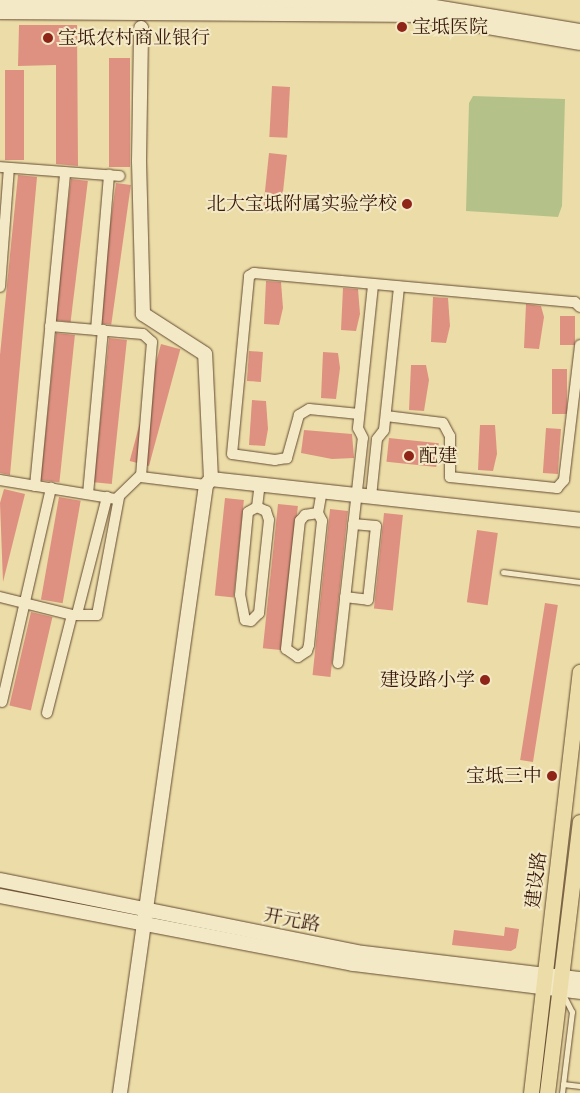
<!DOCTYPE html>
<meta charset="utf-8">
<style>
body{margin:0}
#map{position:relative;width:580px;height:1093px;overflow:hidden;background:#ecdda8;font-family:"EB Garamond","Noto Serif SC",serif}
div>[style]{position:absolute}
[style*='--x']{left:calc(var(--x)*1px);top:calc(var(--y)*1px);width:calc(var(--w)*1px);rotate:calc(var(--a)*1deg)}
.green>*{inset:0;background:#b4c28a}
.building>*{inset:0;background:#de9180;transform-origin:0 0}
.roads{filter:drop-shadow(0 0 1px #654a32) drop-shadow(0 0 1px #654a32)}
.lane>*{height:5px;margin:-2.5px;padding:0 2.5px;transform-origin:2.5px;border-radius:2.5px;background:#f3e9c6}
.street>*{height:10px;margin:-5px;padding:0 5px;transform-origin:5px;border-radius:5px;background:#f3e9c6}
.secondary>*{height:14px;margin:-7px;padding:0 7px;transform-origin:7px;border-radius:7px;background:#f3e9c6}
.primary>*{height:15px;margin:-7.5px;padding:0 7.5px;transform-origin:7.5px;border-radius:7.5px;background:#ecdda8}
.dots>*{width:14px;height:14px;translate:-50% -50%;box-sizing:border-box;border:2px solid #f3e9c6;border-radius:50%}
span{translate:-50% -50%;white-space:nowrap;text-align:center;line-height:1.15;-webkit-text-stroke:4px #f3e9c6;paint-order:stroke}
.poi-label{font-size:19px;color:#38190b}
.left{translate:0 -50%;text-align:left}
.right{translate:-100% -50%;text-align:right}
.street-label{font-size:19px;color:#38190b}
</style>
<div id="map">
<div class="green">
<i style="clip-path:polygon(473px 96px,565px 99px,562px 206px,558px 217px,466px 211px,469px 103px)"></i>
</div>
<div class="building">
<i style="clip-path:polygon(19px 25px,77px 25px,78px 166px,56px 164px,56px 65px,18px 66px)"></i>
<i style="left:109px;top:58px;width:21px;height:109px"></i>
<i style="left:5px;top:70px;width:19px;height:90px"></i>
<i style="left:272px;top:86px;width:18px;height:51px;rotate:3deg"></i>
<i style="left:269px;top:153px;width:18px;height:58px;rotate:6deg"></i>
<i style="clip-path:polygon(18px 175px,37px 177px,10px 475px,0 473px,0 355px)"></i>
<i style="left:71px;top:179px;width:17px;height:142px;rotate:7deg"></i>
<i style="left:116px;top:183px;width:15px;height:141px;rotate:8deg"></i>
<i style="clip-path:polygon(266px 281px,281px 282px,283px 308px,279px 325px,264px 324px)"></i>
<i style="clip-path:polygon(343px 288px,358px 289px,360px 314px,356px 331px,341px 330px)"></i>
<i style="clip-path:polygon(433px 297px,448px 298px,450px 326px,446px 343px,431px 342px)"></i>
<i style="clip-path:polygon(526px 304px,541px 306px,544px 317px,539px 349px,524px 348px)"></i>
<i style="left:560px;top:316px;width:15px;height:29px"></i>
<i style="left:56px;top:333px;width:19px;height:148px;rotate:6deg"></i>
<i style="left:109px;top:338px;width:18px;height:145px;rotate:6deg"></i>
<i style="left:161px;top:344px;width:20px;height:121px;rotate:15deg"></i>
<i style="left:249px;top:351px;width:14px;height:30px;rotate:4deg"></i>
<i style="clip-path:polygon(323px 352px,338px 353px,340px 368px,336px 399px,321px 398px)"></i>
<i style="clip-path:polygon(411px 365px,426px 365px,429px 380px,424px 411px,409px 410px)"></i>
<i style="left:552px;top:369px;width:15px;height:45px"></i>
<i style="clip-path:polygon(252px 400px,266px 401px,268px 429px,265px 446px,249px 445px)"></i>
<i style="clip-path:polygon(480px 425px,495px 425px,497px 454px,493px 471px,478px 470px)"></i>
<i style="left:546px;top:428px;width:15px;height:45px;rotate:4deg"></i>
<i style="clip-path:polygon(304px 430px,352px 434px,354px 458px,332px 459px,301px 453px)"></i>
<i style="left:389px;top:438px;width:50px;height:24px;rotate:6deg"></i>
<i style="clip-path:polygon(4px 489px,25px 494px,3px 582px,0 503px)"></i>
<i style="left:59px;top:497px;width:22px;height:104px;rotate:10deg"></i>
<i style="left:225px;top:498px;width:19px;height:98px;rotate:6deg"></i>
<i style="left:278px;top:504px;width:20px;height:145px;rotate:6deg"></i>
<i style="left:330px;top:509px;width:18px;height:167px;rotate:6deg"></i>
<i style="left:384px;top:513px;width:19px;height:96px;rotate:6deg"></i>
<i style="left:477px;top:530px;width:21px;height:73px;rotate:8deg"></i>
<i style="left:545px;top:603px;width:13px;height:159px;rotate:9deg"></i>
<i style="left:31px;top:612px;width:22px;height:96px;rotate:13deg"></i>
<i style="clip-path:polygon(505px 927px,519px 929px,516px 948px,511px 951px,452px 945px,454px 930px,504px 936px)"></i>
</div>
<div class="roads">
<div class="lane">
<i style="--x:503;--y:572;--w:78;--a:7.4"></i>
<i style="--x:563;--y:1084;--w:17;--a:7"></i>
<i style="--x:562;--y:1093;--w:82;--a:-83"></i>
<i style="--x:572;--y:1012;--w:18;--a:-117"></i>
</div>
<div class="street">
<i style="--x:0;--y:167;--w:120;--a:4.3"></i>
<i style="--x:0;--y:287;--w:119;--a:-85.7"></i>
<i style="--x:50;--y:326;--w:93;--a:4.9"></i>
<i style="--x:143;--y:334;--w:12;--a:42"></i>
<i style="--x:152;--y:342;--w:135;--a:94.7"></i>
<i style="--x:141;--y:477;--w:65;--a:7"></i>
<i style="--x:96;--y:330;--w:156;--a:-85.2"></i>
<i style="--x:359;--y:414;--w:50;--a:-174.3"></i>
<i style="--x:309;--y:409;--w:12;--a:149"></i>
<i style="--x:299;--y:415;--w:45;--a:105.6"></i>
<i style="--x:287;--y:458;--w:12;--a:171"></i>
<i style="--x:275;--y:460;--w:43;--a:-172.1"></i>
<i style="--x:232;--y:454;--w:179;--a:-84.5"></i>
<i style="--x:249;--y:276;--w:6;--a:-31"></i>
<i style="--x:254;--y:273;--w:322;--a:5.2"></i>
<i style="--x:575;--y:302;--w:7;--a:45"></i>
<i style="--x:386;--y:416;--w:57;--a:7"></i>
<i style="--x:443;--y:423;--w:15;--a:62"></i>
<i style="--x:450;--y:436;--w:41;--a:90"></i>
<i style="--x:450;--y:477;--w:108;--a:5.9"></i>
<i style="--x:557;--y:488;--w:11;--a:-49"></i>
<i style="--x:564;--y:480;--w:136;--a:-83.2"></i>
<i style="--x:0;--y:480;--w:118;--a:9.3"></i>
<i style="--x:116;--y:499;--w:35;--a:-44"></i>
<i style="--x:35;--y:486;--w:315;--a:-84.5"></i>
<i style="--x:88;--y:494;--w:165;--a:-84.8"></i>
<i style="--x:371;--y:497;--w:58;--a:-84.1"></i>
<i style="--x:377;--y:439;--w:11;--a:-52"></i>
<i style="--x:384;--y:430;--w:144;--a:-84"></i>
<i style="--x:257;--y:507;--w:10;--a:24"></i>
<i style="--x:266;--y:511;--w:9;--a:72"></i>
<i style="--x:269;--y:520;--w:94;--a:96.1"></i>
<i style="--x:259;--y:613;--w:11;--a:135"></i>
<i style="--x:251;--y:621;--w:6;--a:-171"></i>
<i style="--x:245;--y:620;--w:25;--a:-101"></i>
<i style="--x:240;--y:595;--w:83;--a:-84.5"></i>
<i style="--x:248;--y:512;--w:10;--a:-29"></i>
<i style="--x:257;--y:507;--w:23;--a:-83"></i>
<i style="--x:318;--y:513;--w:9;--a:63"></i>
<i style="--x:322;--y:521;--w:125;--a:96"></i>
<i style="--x:309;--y:645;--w:6;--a:108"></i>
<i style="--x:307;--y:651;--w:11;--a:146"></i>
<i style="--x:298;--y:657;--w:14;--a:-146"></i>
<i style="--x:286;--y:649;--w:129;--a:-83.8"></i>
<i style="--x:300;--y:521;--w:8;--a:-50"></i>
<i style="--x:305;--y:515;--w:13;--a:-9"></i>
<i style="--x:318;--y:513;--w:22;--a:-80"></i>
<i style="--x:0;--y:597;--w:74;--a:14"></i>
<i style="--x:72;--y:615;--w:25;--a:0"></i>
<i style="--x:97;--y:615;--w:120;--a:-79.4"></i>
<i style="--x:345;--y:597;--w:23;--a:7"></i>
<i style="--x:368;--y:600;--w:74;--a:-83.8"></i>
<i style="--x:376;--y:526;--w:23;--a:-175"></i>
<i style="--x:77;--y:614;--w:121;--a:-75.6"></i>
<i style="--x:338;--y:663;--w:226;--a:-83.7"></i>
<i style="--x:363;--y:438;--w:11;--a:-117"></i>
<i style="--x:358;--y:428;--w:144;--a:-84"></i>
<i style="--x:2;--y:702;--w:220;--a:-77.1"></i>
<i style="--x:47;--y:713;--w:101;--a:-75.7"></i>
</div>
<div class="secondary">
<i style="--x:0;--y:0;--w:418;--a:0.5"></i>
<i style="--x:418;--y:4;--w:164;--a:9.5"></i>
<i style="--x:0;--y:12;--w:418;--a:0.4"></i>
<i style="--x:418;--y:15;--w:164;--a:9.8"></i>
<i style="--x:211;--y:479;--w:371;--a:6.3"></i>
<i style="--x:0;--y:880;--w:363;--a:11.4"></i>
<i style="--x:356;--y:952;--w:226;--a:6.9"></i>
<i style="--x:0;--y:896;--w:359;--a:10.9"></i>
<i style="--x:353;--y:964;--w:229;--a:7"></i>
<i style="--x:120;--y:1093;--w:614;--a:-81.95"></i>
<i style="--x:206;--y:485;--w:8;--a:-50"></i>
<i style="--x:211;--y:479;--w:125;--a:-92.7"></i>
<i style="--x:205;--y:354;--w:74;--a:-147.2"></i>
<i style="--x:143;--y:314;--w:153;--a:-91.5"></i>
<i style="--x:139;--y:161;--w:133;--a:-89.1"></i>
</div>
<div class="primary">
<i style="--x:531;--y:1093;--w:424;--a:-83.4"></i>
<i style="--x:547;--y:1093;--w:273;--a:-83.1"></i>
</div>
</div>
<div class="dots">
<i style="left:402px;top:27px;background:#8f2418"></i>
<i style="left:48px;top:38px;background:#8f2418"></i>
<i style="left:407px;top:204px;background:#8f2418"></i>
<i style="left:409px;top:456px;background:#8f2418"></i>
<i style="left:485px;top:680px;background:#8f2418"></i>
<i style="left:552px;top:776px;background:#8f2418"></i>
</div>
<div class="poi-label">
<span class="left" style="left:412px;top:27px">宝坻医院</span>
<span class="left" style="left:58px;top:38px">宝坻农村商业银行</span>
<span class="right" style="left:397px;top:204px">北大宝坻附属实验学校</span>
<span class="left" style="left:419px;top:456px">配建</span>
<span class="right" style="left:475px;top:680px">建设路小学</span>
<span class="right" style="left:542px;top:776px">宝坻三中</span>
</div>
<div class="street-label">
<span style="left:536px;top:880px;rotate:-83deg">建设路</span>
<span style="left:292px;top:920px;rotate:11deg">开元路</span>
</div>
</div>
